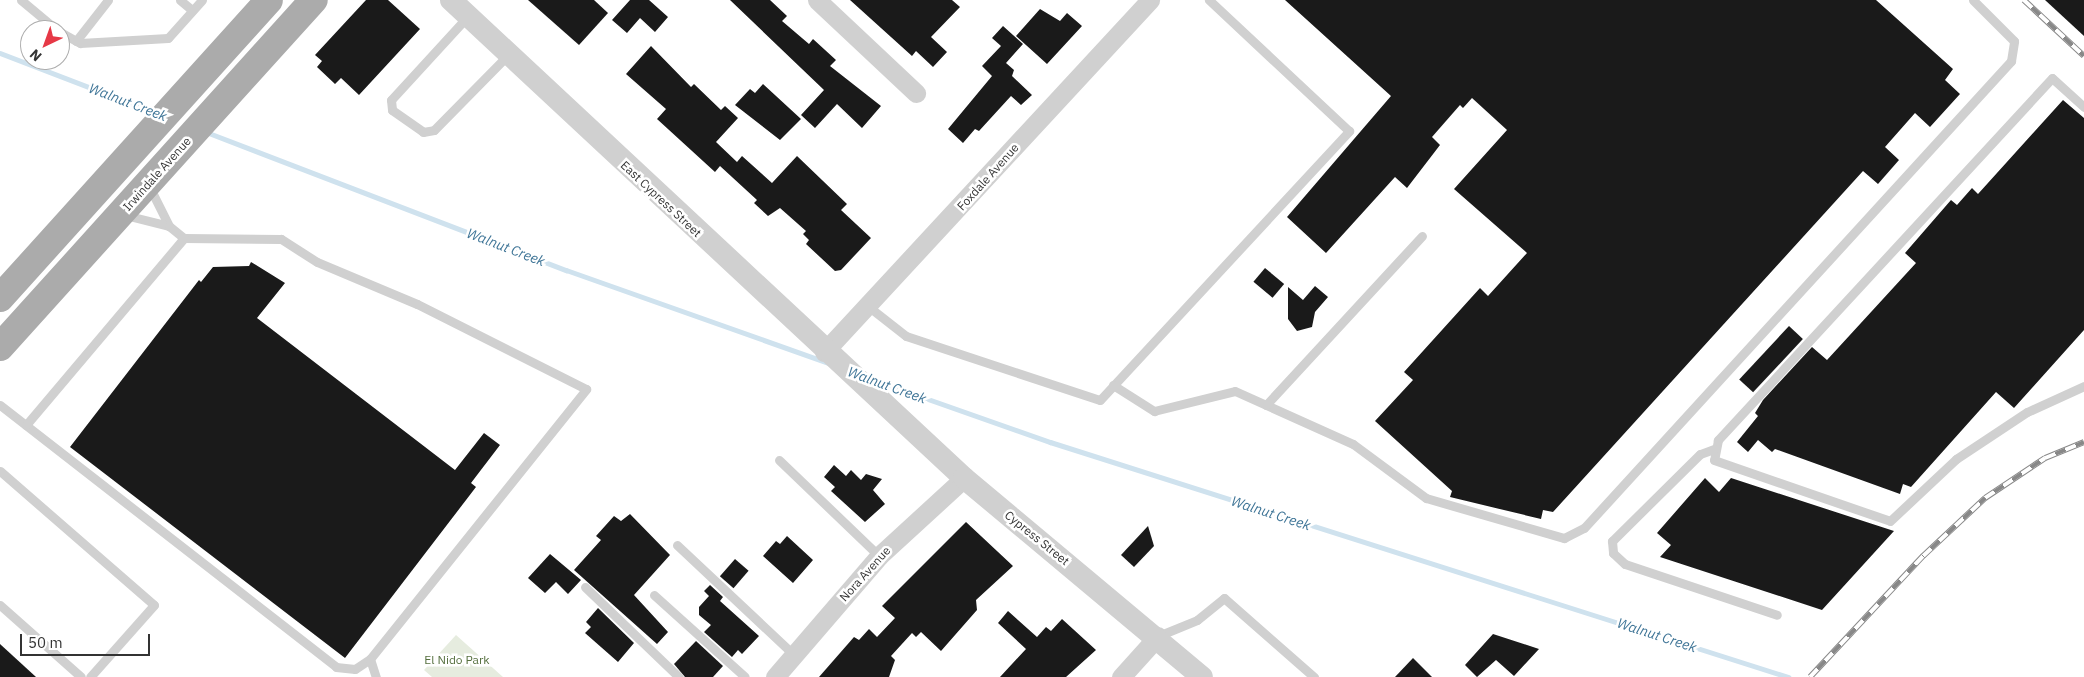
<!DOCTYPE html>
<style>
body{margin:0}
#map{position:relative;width:2084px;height:677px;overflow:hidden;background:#fff;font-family:"IBM Plex Sans",sans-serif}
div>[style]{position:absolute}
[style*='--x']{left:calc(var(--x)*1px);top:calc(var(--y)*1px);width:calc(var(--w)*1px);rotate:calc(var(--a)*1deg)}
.green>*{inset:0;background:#e6ecdf}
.stream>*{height:5px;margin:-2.5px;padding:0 2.5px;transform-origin:2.5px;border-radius:2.5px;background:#cfe2ee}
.building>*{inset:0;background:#1a1a1a;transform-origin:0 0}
.service>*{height:9px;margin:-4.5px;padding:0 4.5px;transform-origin:4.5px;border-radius:4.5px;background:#d0d0d0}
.minor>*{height:19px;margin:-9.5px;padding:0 9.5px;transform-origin:9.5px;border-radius:9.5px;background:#d0d0d0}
.tertiary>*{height:22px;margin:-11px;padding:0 11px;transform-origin:11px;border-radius:11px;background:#d0d0d0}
.primary>*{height:28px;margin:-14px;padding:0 14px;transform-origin:14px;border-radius:14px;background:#ababab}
.rail>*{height:5.5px;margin-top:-2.75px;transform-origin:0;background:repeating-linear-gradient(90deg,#fff 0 11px,#888 0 22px);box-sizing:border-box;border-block:1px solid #888}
span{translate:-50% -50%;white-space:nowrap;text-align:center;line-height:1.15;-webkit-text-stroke:5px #fff;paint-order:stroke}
.street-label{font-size:12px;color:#333}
.park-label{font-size:12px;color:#56703f}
.water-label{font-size:14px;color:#3f7597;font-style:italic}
.north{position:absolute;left:20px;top:20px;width:50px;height:50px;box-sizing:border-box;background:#fff;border:1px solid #adadad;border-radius:50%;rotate:222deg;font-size:14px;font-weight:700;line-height:20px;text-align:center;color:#333}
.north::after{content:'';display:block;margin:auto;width:18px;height:22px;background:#e63946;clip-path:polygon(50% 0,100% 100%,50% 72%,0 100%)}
.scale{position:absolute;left:20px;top:634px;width:130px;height:22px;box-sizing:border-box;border:2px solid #333;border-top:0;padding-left:6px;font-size:15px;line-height:18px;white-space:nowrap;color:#333;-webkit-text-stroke:4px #fff;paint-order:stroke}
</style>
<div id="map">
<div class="green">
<i style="clip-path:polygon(456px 635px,503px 677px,432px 677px,424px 670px)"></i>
</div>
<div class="stream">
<i style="--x:0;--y:53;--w:167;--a:21"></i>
<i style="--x:206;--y:132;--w:386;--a:21"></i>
<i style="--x:566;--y:270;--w:278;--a:19.5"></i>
<i style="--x:871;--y:379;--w:190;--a:19.4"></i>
<i style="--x:1050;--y:442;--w:775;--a:17.66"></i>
</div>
<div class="building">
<i style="clip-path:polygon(366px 0,388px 0,420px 29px,359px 95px,341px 78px,335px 84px,317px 67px,322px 61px,315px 55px)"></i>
<i style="clip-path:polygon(528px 0,594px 0,608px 13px,579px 45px)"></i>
<i style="clip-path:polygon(630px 0,649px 0,668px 17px,655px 32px,640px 18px,627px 33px,612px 20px)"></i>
<i style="clip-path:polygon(730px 0,770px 0,787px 16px,782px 21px,809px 44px,813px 39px,836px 60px,830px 66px,881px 106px,862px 128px,837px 104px,815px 128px,801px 115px,824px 90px)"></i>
<i style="clip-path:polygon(850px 0,952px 0,960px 7px,931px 37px,947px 52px,933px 67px,916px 51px,912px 56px)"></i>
<i style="clip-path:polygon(1285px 0,1876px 0,1953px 69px,1945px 80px,1960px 94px,1930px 127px,1915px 113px,1885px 147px,1899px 160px,1878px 184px,1863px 171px,1553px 512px,1543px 510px,1541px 519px,1450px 497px,1452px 491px,1375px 421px,1413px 380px,1404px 372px,1480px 288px,1488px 296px,1527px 253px,1454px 189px,1507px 130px,1472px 98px,1463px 108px,1460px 105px,1432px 137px,1440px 145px,1407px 188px,1395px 177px,1326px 253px,1287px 217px,1391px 96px)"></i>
<i style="clip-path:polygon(2045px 0,2084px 0,2084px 36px)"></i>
<i style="clip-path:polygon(1040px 9px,1060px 21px,1067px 13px,1082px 26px,1047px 64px,1016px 36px)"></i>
<i style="clip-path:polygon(1003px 26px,1023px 44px,1006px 63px,1014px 70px,1012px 76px,1032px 95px,1021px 105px,1011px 96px,979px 131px,975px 129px,963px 143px,948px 129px,992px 76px,982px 66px,1001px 46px,992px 38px)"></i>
<i style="clip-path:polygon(651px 46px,691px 87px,694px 84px,721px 110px,725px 106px,738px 118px,716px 142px,737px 162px,742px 156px,772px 183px,797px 156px,847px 204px,841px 210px,871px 238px,841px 270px,835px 271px,806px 244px,809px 240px,803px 234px,806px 231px,780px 208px,768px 216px,754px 203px,757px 200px,720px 166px,715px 172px,657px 119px,666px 109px,626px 74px)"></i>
<i style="clip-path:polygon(763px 84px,801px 119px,780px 140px,735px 105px,750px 89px,755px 93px)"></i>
<i style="clip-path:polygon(2063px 100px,2084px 118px,2084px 330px,2014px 408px,1996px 392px,1911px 487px,1903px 484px,1900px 494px,1775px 449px,1772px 452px,1758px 440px,1748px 452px,1737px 442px,1758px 416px,1755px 413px,1763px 400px,1812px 347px,1827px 360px,1916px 263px,1905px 253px,1951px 200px,1957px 205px,1972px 188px,1978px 194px)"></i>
<i style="clip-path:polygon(251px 262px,285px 283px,257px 318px,455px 470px,484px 433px,500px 445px,471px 483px,476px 487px,345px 658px,70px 447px,199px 280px,201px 282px,213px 267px,249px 266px)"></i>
<i style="left:1265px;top:268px;width:25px;height:18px;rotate:40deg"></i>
<i style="clip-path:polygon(1315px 286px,1328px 297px,1315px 312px,1312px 327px,1297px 331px,1288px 319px,1288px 287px,1303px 300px)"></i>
<i style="left:1789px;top:326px;width:19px;height:73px;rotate:43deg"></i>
<i style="clip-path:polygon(834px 465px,846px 476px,851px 470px,861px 480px,866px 474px,882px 479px,873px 490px,885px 504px,865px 522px,831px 491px,835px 487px,824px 477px)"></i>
<i style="clip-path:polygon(1705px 478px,1719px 492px,1731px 478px,1894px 531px,1822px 610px,1660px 557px,1671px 545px,1657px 533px)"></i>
<i style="clip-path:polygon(630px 514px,670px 555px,634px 595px,668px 632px,657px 644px,574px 570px,601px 540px,596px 536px,614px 516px,621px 521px)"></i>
<i style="clip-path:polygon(966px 522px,1013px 566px,976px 600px,977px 610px,941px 651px,921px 632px,916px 637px,912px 633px,891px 656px,895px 660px,889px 677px,819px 677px,854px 637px,859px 640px,869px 629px,877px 637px,895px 618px,882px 606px)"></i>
<i style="clip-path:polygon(1148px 526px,1154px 546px,1134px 567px,1121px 555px)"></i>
<i style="clip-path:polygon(787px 536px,813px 560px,793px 583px,763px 556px,776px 541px,780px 544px)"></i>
<i style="clip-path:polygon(550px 554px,581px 580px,568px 594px,556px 582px,545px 593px,528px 578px)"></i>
<i style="left:735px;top:559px;width:18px;height:23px;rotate:41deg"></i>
<i style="clip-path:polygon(710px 585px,723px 597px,720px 601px,759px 636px,742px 654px,738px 650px,732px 657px,704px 632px,711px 625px,699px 615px,699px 607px,709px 596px,704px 591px)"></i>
<i style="clip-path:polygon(598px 608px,634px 643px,618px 662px,585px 633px,591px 627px,586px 622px)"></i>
<i style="clip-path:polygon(1008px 611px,1037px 637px,1046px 627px,1051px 631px,1062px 619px,1096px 650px,1066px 677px,1000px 677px,1026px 649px,998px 623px)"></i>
<i style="clip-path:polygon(1493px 634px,1539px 649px,1514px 676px,1496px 660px,1477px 677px,1465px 665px)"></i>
<i style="clip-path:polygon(696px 641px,723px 666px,713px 677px,685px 677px,674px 664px)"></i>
<i style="clip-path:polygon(0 644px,36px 677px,0 677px)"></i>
<i style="clip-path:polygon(1413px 658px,1432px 677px,1395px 677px)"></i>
</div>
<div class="service">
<i style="--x:21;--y:0;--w:47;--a:39.8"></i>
<i style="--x:180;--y:0;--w:16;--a:40"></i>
<i style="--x:468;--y:16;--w:114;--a:132.5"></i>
<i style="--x:391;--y:100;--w:10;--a:84"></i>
<i style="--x:392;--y:110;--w:38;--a:35"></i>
<i style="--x:423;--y:132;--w:11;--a:-10"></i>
<i style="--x:434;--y:130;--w:105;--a:-45.4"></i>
<i style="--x:60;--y:32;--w:23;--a:29"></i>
<i style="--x:80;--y:43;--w:88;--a:-3.3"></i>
<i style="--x:168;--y:38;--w:51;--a:-48.2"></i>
<i style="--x:76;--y:41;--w:52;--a:-52"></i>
<i style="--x:2084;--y:107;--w:43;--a:-137.8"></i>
<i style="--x:2052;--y:78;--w:493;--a:132.7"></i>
<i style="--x:1718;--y:440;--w:20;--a:101"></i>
<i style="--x:1714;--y:460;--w:186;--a:19.1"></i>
<i style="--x:1890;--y:521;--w:91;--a:-43.2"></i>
<i style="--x:1956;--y:459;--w:85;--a:-33.5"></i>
<i style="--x:2027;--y:412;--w:63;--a:-24.5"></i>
<i style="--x:149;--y:186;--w:45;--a:63.4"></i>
<i style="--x:125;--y:215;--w:45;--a:14"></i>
<i style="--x:169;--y:226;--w:19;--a:39"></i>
<i style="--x:869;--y:307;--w:47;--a:38.1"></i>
<i style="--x:906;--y:336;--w:204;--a:18.3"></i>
<i style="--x:1100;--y:400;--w:367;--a:-47.2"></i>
<i style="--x:1349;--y:131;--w:192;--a:-136.9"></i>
<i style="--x:1113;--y:385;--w:49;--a:32.4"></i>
<i style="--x:1154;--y:411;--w:83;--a:-13.9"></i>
<i style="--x:1235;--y:391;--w:129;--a:24.2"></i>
<i style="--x:1353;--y:444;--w:91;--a:36.5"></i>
<i style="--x:1426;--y:498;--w:144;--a:16.2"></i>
<i style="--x:1564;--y:538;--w:22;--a:-27"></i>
<i style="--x:1584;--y:528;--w:633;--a:-47.56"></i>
<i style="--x:2011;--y:61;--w:20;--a:-81"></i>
<i style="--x:2014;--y:41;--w:58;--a:-135"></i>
<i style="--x:0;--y:405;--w:426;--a:37.9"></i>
<i style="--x:336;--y:667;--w:19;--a:6"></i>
<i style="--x:355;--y:669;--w:18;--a:-34"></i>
<i style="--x:370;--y:659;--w:346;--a:-51.3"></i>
<i style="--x:586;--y:389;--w:189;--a:-153.3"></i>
<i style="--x:417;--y:304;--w:108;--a:-157.2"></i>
<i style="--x:317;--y:262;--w:43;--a:-147.4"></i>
<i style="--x:281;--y:239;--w:97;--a:-179.4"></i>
<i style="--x:184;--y:238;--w:245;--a:130.2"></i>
<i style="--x:1266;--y:405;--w:230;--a:-47.3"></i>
<i style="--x:1714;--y:449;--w:15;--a:160"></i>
<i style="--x:1700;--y:454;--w:124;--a:135.3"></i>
<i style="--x:1612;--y:541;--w:12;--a:85"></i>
<i style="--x:1613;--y:553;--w:16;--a:43"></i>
<i style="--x:1625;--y:564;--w:160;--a:18.5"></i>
<i style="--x:779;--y:460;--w:139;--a:43.8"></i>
<i style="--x:0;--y:471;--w:204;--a:41"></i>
<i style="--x:154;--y:605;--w:96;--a:131.6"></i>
<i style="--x:677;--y:545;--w:161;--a:43.2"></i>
<i style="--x:585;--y:587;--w:130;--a:43.8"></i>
<i style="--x:654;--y:595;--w:122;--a:42"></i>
<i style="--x:0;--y:605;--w:108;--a:41.6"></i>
<i style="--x:1158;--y:636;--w:42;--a:-22.3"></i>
<i style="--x:1197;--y:620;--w:35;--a:-39"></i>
<i style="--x:1224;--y:598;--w:120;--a:41.3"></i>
<i style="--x:370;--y:659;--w:19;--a:72"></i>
</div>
<div class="minor">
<i style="--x:817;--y:0;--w:136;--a:43.2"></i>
<i style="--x:824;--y:352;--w:480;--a:-47.2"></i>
<i style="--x:775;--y:677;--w:160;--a:-49.3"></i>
<i style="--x:879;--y:556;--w:115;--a:-42.5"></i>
<i style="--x:1121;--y:677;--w:55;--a:-47.9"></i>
</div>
<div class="tertiary">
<i style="--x:451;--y:0;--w:701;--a:42.98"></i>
<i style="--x:964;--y:478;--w:310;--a:39.9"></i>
</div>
<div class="primary">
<i style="--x:0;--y:298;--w:401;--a:-47.9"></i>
<i style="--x:0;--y:347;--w:468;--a:-47.9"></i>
</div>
<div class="rail">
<i style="--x:2024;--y:0;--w:82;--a:43"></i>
<i style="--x:1810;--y:677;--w:166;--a:-47"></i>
<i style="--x:1923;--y:556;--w:85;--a:-43.1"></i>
<i style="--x:1985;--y:498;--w:72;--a:-33.7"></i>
<i style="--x:2045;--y:458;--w:42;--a:-22.3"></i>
</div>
<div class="street-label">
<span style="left:157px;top:174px;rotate:-48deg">Irwindale Avenue</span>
<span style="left:988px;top:177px;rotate:-48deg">Foxdale Avenue</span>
<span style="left:661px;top:199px;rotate:43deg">East Cypress Street</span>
<span style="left:1037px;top:538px;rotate:39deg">Cypress Street</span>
<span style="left:865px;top:574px;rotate:-48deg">Nora Avenue</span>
</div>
<div class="park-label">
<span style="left:457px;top:660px">El Nido Park</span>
</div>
<div class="water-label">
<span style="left:128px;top:102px;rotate:21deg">Walnut Creek</span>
<span style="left:506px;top:247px;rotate:21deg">Walnut Creek</span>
<span style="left:887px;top:385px;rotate:20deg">Walnut Creek</span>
<span style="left:1271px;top:513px;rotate:18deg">Walnut Creek</span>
<span style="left:1657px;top:635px;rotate:18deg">Walnut Creek</span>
</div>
<div class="north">N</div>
<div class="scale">50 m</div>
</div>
